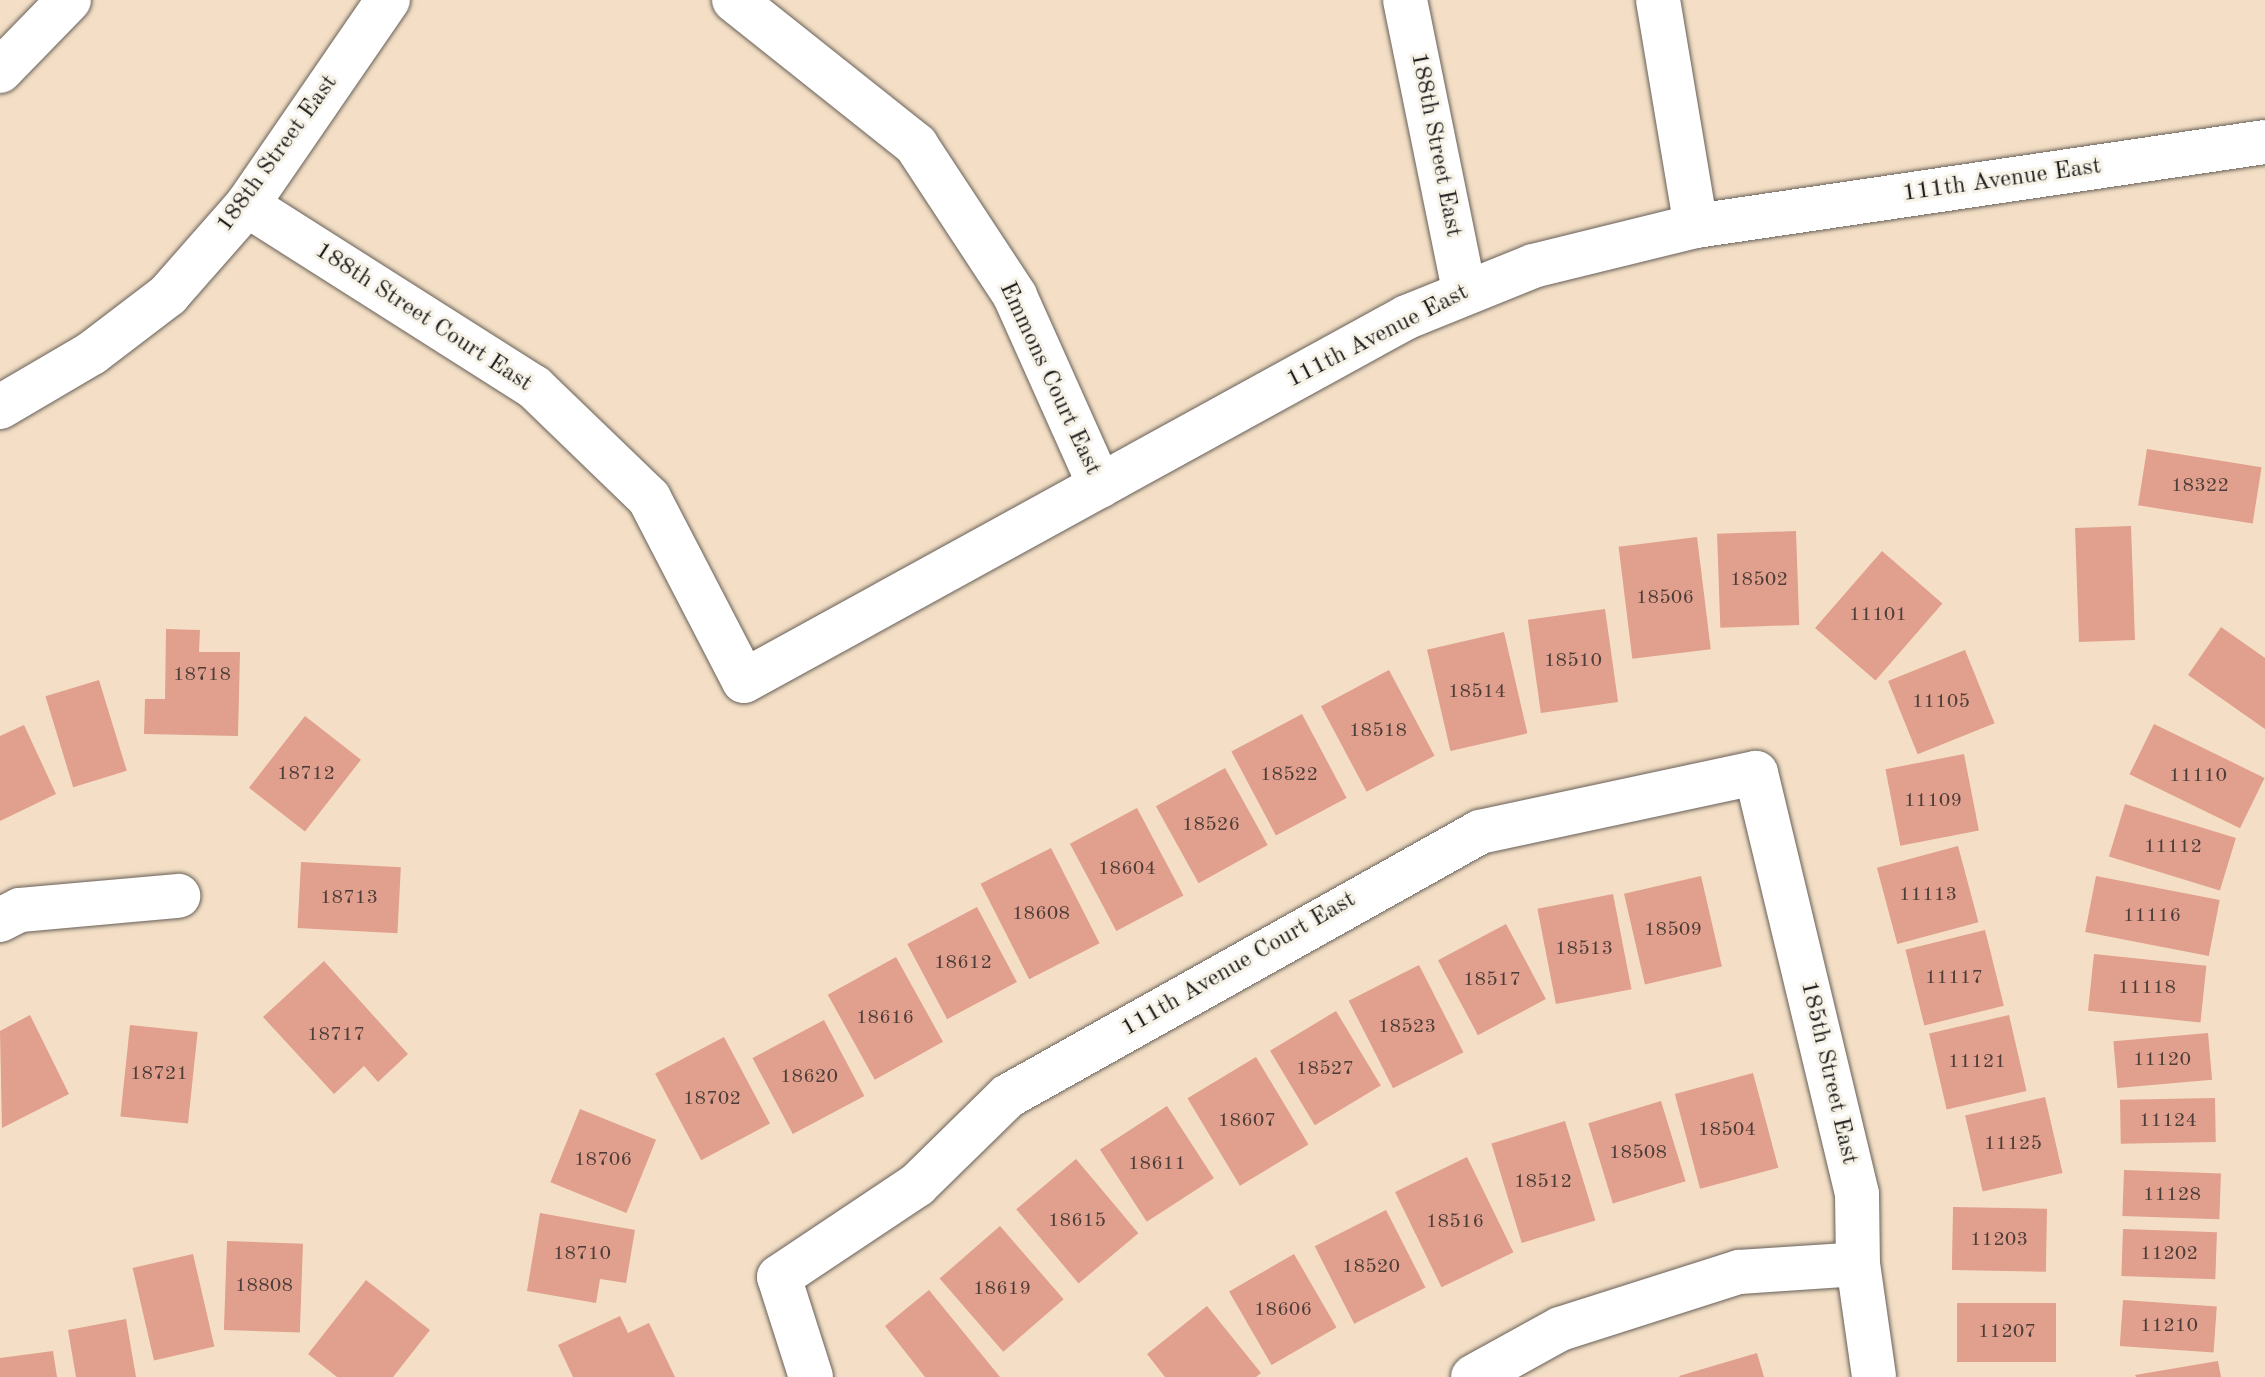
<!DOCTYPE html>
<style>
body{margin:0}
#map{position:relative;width:2265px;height:1377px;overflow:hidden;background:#f4dfc6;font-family:"Old Standard TT",serif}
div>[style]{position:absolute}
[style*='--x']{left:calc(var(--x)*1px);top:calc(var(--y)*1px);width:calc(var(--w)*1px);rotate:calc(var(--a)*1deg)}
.building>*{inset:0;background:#e19f8d;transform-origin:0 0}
.roads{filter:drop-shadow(0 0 2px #686058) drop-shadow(0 0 2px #686058)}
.minor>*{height:44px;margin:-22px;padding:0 22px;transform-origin:22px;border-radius:22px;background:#fff}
span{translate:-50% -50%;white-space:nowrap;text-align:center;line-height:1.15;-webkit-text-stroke:6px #f7f3e8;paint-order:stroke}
.number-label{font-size:20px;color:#4d3d38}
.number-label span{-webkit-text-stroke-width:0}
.street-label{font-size:24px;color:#1c1c1c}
</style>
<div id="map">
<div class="building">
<i style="left:2147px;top:449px;width:116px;height:57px;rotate:9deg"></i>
<i style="left:2131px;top:526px;width:114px;height:56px;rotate:88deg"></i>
<i style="left:1796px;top:531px;width:94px;height:79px;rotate:88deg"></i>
<i style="left:1697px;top:537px;width:113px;height:79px;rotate:83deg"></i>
<i style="left:1882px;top:551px;width:80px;height:102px;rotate:41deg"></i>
<i style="left:1605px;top:609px;width:94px;height:78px;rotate:82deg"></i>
<i style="clip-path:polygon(2221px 627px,2265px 658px,2265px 729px,2188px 675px)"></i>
<i style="clip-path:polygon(166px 629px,200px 630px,199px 652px,240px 652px,238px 736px,144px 734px,145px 699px,165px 699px)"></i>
<i style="left:1504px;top:632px;width:104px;height:79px;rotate:77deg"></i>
<i style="left:1965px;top:650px;width:79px;height:83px;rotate:68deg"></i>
<i style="left:1389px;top:670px;width:97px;height:77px;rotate:62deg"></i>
<i style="left:99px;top:680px;width:95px;height:56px;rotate:73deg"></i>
<i style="left:1302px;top:714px;width:95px;height:80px;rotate:62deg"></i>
<i style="left:305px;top:716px;width:71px;height:91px;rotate:38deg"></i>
<i style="left:2154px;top:724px;width:123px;height:56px;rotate:26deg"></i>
<i style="clip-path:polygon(24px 725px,56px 794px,0 821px,0 736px)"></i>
<i style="left:1964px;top:754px;width:78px;height:80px;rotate:79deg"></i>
<i style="left:1225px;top:768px;width:88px;height:79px;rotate:61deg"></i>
<i style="left:2125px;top:804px;width:116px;height:55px;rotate:17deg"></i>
<i style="left:1137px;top:808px;width:99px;height:76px;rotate:62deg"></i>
<i style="left:1958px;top:846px;width:79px;height:84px;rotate:75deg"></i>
<i style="left:1051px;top:848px;width:107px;height:79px;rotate:63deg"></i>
<i style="left:301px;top:862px;width:100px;height:66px;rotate:3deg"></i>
<i style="left:1701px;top:876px;width:93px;height:79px;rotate:77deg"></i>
<i style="left:2096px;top:876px;width:126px;height:57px;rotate:11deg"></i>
<i style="left:1613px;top:894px;width:97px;height:77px;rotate:79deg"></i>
<i style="left:977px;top:907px;width:85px;height:79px;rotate:62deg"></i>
<i style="left:1506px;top:924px;width:85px;height:77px;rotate:62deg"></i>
<i style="left:1985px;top:930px;width:78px;height:82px;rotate:76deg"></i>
<i style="left:2094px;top:954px;width:113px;height:57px;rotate:6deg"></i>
<i style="left:896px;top:957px;width:97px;height:78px;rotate:61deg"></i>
<i style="clip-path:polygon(324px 961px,408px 1054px,378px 1082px,364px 1066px,334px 1094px,263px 1017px)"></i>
<i style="left:1419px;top:965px;width:98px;height:79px;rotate:63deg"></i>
<i style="left:1336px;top:1011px;width:87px;height:77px;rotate:59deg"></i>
<i style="clip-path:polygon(30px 1015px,69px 1094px,2px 1128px,0 1031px)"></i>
<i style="left:2009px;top:1015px;width:78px;height:82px;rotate:77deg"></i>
<i style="left:824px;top:1020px;width:86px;height:81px;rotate:62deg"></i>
<i style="left:130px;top:1025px;width:68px;height:92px;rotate:6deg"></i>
<i style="left:2208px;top:1033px;width:47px;height:95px;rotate:85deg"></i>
<i style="left:724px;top:1037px;width:98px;height:78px;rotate:62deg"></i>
<i style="left:1256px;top:1057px;width:102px;height:80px;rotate:59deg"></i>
<i style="left:1753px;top:1073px;width:98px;height:81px;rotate:75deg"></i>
<i style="left:2045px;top:1097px;width:78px;height:82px;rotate:77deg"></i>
<i style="left:2215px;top:1098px;width:44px;height:95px;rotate:89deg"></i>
<i style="left:1661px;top:1101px;width:84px;height:76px;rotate:73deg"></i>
<i style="left:1167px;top:1106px;width:86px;height:80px;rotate:57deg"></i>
<i style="left:580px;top:1109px;width:82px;height:79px;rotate:22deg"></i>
<i style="left:1565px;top:1121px;width:104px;height:77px;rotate:73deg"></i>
<i style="left:1467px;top:1157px;width:106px;height:80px;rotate:64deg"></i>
<i style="left:1076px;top:1159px;width:97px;height:78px;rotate:50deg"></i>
<i style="left:2124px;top:1170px;width:97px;height:46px;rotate:2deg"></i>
<i style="left:1953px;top:1207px;width:94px;height:63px;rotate:1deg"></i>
<i style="left:1386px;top:1210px;width:87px;height:80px;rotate:63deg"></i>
<i style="clip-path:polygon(540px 1213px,635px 1230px,626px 1283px,600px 1279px,596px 1303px,527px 1291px)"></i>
<i style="left:1000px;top:1226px;width:97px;height:80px;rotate:49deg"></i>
<i style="left:2123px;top:1229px;width:94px;height:47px;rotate:2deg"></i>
<i style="left:227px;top:1241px;width:76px;height:89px;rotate:2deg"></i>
<i style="left:193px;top:1254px;width:95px;height:62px;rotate:77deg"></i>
<i style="left:1294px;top:1254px;width:85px;height:75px;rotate:60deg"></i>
<i style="clip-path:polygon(366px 1280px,430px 1330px,393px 1377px,337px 1377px,308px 1354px)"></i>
<i style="clip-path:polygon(929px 1290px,1000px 1377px,925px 1377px,885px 1326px)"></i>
<i style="left:2123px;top:1300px;width:94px;height:46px;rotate:4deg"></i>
<i style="left:1957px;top:1303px;width:99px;height:59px"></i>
<i style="clip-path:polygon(1207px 1306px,1261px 1373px,1256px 1377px,1165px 1377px,1147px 1354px)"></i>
<i style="clip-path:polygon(620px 1316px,628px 1333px,649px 1323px,675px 1377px,573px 1377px,558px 1345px)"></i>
<i style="clip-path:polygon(126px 1319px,136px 1377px,76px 1377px,68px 1330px)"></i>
<i style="clip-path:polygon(53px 1351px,57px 1377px,0 1377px,0 1358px)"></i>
<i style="clip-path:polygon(1757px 1353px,1764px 1377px,1680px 1377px,1679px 1376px)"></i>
<i style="clip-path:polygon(2218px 1361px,2221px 1377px,2136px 1377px,2135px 1375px)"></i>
</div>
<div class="roads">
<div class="minor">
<i style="--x:734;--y:0;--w:233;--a:38.5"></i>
<i style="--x:916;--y:145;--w:181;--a:56.7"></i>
<i style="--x:1015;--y:296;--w:208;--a:65.9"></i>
<i style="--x:1405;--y:0;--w:297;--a:78.5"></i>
<i style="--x:1658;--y:0;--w:229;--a:80.5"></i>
<i style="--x:0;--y:71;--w:99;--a:-45.8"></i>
<i style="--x:247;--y:205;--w:340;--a:32.4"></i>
<i style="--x:534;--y:387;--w:160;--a:44"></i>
<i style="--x:649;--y:498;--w:206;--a:62.6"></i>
<i style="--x:744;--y:681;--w:756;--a:-28.77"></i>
<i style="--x:1407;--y:317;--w:136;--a:-22"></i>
<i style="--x:1533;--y:266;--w:168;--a:-13.8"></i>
<i style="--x:1696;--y:226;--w:575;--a:-8.4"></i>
<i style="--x:0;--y:407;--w:107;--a:-30.4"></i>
<i style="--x:92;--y:353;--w:96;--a:-37.3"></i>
<i style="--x:168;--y:295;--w:120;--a:-48.7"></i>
<i style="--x:247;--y:205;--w:249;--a:-55.5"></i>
<i style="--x:0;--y:920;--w:22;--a:-27"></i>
<i style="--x:20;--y:910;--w:159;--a:-5.1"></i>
<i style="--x:811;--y:1377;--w:105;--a:-107.7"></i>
<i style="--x:779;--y:1277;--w:166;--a:-33.7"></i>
<i style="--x:917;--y:1185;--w:127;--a:-44.4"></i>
<i style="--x:1008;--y:1096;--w:541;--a:-29.22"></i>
<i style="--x:1480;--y:832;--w:282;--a:-12.1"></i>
<i style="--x:1756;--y:773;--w:433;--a:76.5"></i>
<i style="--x:1857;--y:1194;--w:70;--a:89.2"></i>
<i style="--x:1858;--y:1264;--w:114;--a:81.9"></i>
<i style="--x:1473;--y:1377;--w:99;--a:-28.9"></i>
<i style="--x:1560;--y:1329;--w:188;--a:-17.7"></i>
<i style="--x:1739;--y:1272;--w:119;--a:-3.8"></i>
</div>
</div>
<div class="number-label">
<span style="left:2200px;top:486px">18322</span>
<span style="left:1759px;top:580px">18502</span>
<span style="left:1665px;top:598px">18506</span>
<span style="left:1878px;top:615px">11101</span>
<span style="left:1573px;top:661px">18510</span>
<span style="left:202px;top:675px">18718</span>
<span style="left:1477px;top:692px">18514</span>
<span style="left:1941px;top:702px">11105</span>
<span style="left:1378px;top:731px">18518</span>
<span style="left:306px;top:774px">18712</span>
<span style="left:1289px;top:775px">18522</span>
<span style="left:2198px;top:776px">11110</span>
<span style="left:1933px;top:801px">11109</span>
<span style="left:1211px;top:825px">18526</span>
<span style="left:2173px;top:847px">11112</span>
<span style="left:1127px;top:869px">18604</span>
<span style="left:1928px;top:895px">11113</span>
<span style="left:349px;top:898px">18713</span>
<span style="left:1041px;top:914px">18608</span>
<span style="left:2152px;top:916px">11116</span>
<span style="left:1673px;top:930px">18509</span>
<span style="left:1584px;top:949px">18513</span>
<span style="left:963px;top:963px">18612</span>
<span style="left:1954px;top:978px">11117</span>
<span style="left:1492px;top:980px">18517</span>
<span style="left:2147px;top:988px">11118</span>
<span style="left:885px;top:1018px">18616</span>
<span style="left:1407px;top:1027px">18523</span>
<span style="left:336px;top:1035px">18717</span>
<span style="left:2162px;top:1060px">11120</span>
<span style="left:1977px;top:1062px">11121</span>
<span style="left:1325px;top:1069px">18527</span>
<span style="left:159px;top:1074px">18721</span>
<span style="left:809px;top:1077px">18620</span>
<span style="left:712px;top:1099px">18702</span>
<span style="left:1247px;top:1121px">18607</span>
<span style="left:2168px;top:1121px">11124</span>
<span style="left:1727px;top:1130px">18504</span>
<span style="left:2013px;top:1144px">11125</span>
<span style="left:1638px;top:1153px">18508</span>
<span style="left:603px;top:1160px">18706</span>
<span style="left:1157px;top:1164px">18611</span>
<span style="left:1543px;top:1182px">18512</span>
<span style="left:2172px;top:1195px">11128</span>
<span style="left:1077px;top:1221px">18615</span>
<span style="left:1455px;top:1222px">18516</span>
<span style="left:1999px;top:1240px">11203</span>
<span style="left:582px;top:1254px">18710</span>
<span style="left:2169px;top:1254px">11202</span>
<span style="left:1371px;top:1267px">18520</span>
<span style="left:264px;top:1286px">18808</span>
<span style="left:1002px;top:1289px">18619</span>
<span style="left:1283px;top:1310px">18606</span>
<span style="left:2169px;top:1326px">11210</span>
<span style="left:2007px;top:1332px">11207</span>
</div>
<div class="street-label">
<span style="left:1435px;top:145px;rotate:79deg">188th Street East</span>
<span style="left:278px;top:154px;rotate:-54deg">188th Street East</span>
<span style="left:2002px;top:181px;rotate:-8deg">111th Avenue East</span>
<span style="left:423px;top:318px;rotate:33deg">188th Street Court East</span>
<span style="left:1378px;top:337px;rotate:-27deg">111th Avenue East</span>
<span style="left:1049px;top:379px;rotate:65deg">Emmons Court East</span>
<span style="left:1239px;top:965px;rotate:-30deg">111th Avenue Court East</span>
<span style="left:1828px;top:1073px;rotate:77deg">185th Street East</span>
</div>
</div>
